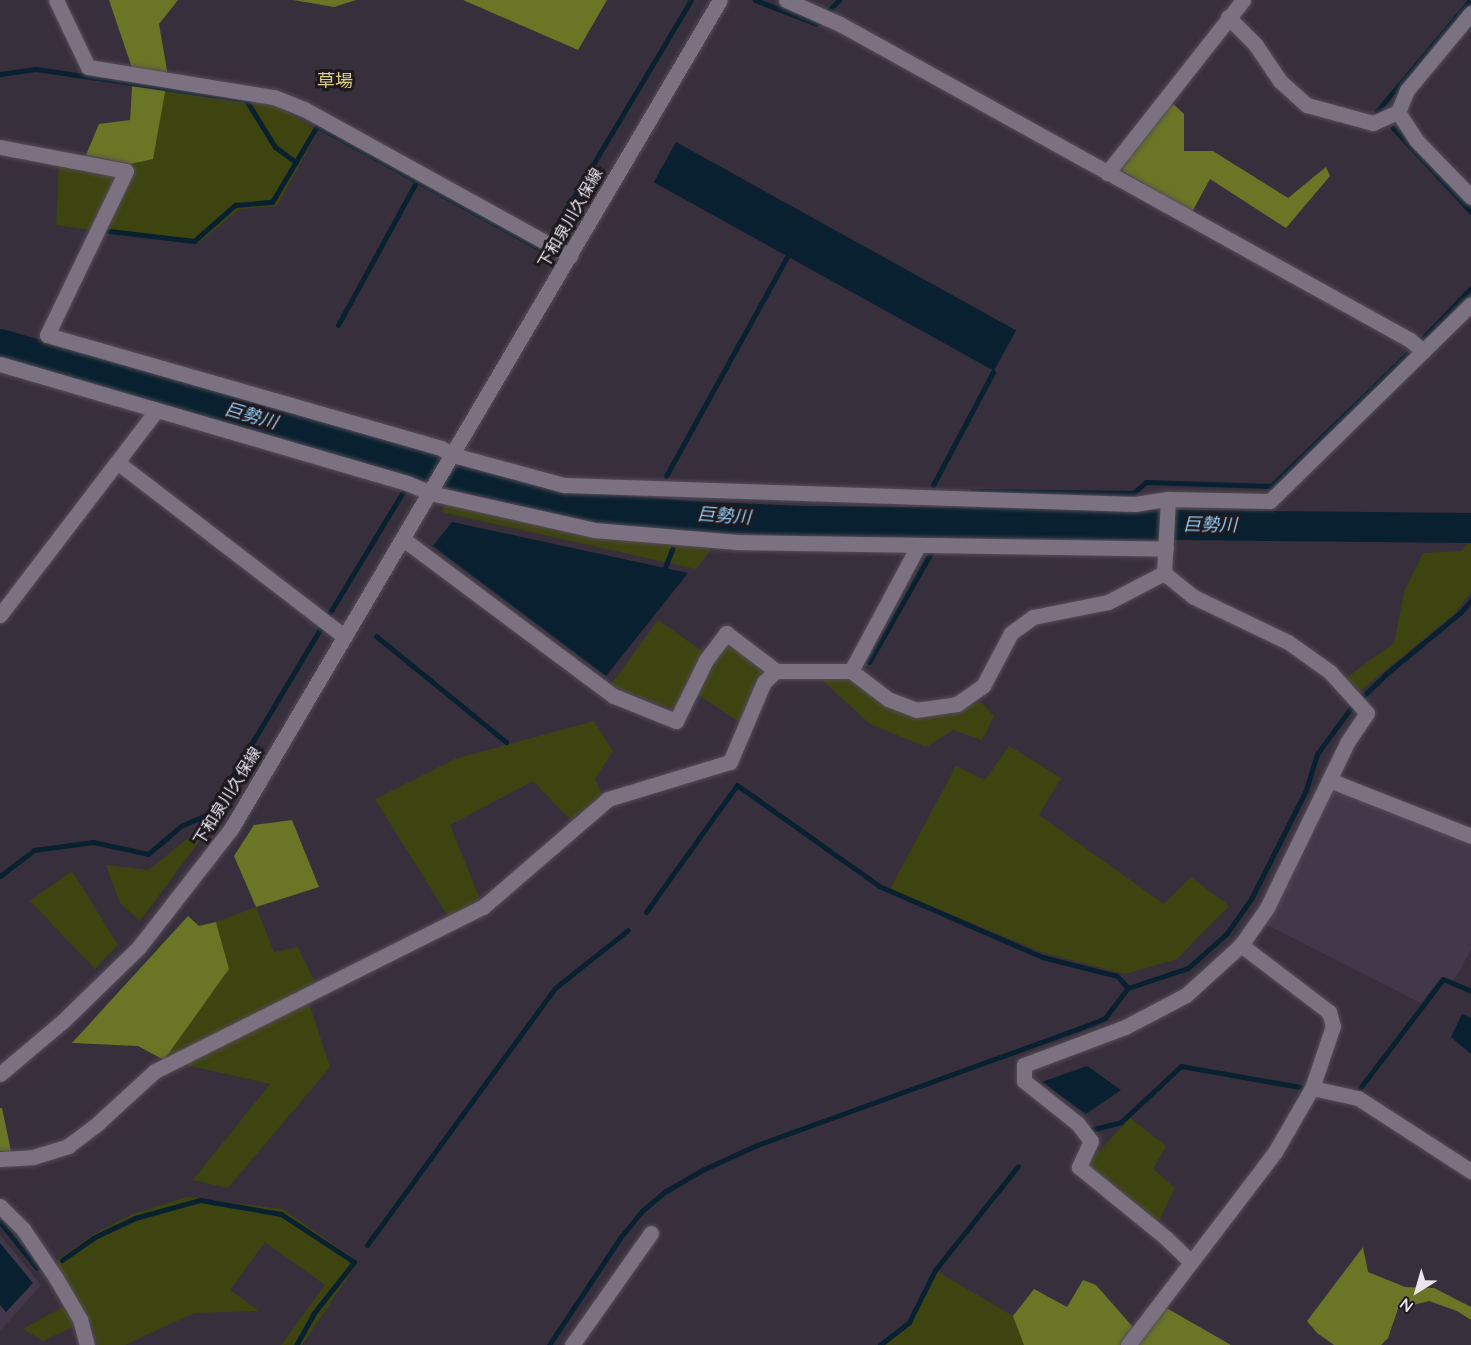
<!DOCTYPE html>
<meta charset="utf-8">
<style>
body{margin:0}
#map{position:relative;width:1471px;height:1345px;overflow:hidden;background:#382f3c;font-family:Quicksand,"Noto Sans JP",sans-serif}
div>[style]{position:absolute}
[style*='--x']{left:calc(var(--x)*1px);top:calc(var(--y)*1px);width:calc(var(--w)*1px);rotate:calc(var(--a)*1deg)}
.built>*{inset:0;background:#433849}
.green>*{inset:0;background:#3d4410}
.forest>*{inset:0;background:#6b7526}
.water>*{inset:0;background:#08202f;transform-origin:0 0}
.stream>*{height:5px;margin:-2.5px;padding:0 2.5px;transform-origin:2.5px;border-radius:2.5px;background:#08202f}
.river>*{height:30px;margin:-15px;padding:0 15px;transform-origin:15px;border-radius:15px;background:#08202f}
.roads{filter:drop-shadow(0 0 2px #544c58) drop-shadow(0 0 2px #544c58)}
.minor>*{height:15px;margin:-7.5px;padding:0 7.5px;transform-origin:7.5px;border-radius:7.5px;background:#7b7180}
span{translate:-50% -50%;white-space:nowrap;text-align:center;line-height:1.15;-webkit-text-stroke:6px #1d191f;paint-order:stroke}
.street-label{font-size:16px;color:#eae4ed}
.neighbourhood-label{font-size:18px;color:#ded082}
.water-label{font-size:18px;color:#92caf1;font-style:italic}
.north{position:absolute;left:1387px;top:1261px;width:60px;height:60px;-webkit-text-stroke:4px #1d191f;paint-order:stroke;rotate:217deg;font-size:16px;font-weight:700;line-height:24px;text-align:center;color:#eae4ed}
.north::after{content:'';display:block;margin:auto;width:21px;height:27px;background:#eae4ed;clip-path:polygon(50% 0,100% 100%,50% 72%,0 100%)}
</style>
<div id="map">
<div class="built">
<i style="clip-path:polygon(1333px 789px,1471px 843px,1471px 950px,1454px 980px,1441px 977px,1421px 1003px,1267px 925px)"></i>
<i style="clip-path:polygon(0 1235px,41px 1285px,0 1331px)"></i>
</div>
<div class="green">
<i style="clip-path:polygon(167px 84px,278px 105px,318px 131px,277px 206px,240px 209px,197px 244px,56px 225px,59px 162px,86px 155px,130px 164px)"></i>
<i style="clip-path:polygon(447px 501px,713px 547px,696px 569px,441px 512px)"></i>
<i style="clip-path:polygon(1467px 543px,1471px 544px,1471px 592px,1454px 614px,1360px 691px,1346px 678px,1394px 643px,1404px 592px,1423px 553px,1462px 551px)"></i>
<i style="clip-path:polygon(658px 620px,703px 652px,675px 710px,610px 686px)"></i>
<i style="clip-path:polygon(727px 643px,763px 672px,742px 724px,696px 693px)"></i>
<i style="clip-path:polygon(848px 677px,889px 708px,927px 718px,981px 702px,994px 716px,982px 740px,953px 730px,926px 747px,870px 724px,822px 680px)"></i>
<i style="clip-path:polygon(594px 721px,613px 751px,595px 779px,602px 794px,571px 820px,533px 781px,450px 825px,480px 899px,448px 916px,375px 799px,455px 759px)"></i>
<i style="clip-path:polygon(1009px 746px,1061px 778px,1039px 815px,1164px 904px,1191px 877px,1229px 906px,1177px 959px,1125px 974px,1044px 953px,890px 889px,956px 766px,985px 780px)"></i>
<i style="clip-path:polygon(206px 832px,140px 921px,120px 903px,106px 865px,149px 870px,188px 838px)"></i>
<i style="clip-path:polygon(72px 871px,118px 945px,95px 969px,30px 901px)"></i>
<i style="clip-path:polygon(256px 907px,274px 952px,298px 947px,316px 985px,309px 1003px,330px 1067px,228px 1188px,193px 1180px,270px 1084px,164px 1060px,229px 969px,216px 922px)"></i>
<i style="clip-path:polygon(1130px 1118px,1166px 1146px,1153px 1169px,1175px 1188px,1158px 1223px,1085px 1166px)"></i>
<i style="clip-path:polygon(187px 1197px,283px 1209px,358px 1262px,302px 1345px,281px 1345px,325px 1285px,265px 1242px,230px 1290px,259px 1311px,194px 1313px,125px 1345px,98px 1345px,89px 1319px,43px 1341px,23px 1329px,77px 1299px,56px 1261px,93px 1235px,133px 1214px)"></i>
<i style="clip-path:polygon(938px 1272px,1013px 1316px,1024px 1345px,884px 1345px,911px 1324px)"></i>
</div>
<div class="forest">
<i style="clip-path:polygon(109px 0,178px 0,159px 24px,168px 76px,153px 159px,130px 164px,86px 155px,99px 124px,130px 120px,133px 71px)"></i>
<i style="clip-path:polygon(293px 0,356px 0,334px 7px)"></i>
<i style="clip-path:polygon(463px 0,607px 0,578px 50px)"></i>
<i style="clip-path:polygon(1169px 100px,1184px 114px,1184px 151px,1213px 151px,1288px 198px,1326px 167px,1330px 176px,1286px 228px,1210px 179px,1192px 212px,1119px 169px)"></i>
<i style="clip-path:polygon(292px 820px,319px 887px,256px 907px,234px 856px,254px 825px)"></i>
<i style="clip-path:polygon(188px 916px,199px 926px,216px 922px,229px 969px,164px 1060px,138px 1046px,72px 1043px)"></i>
<i style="clip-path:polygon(0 1108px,2px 1108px,11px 1151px,0 1151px)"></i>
<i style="clip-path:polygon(1363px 1247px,1368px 1272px,1405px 1287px,1434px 1288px,1471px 1307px,1471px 1320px,1457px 1311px,1429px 1301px,1398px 1309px,1388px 1338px,1381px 1345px,1334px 1345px,1317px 1333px,1307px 1321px)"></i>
<i style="clip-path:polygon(1083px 1280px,1096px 1285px,1140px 1335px,1163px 1306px,1231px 1345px,1024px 1345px,1013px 1316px,1034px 1289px,1067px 1307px)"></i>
</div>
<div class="water">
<i style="left:676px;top:142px;width:389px;height:46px;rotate:29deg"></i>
<i style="clip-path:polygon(452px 522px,688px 573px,606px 676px,433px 546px)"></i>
<i style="clip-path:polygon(1462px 1014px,1471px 1018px,1471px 1054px,1451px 1037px)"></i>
<i style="clip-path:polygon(1087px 1066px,1121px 1090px,1086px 1114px,1042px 1082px)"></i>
<i style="clip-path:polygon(0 1243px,33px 1283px,6px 1312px,0 1305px)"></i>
</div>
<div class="stream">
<i style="--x:755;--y:0;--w:66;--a:21.2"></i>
<i style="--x:830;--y:9;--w:13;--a:-45"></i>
<i style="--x:0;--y:74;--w:36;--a:-8"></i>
<i style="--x:36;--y:69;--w:212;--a:8.4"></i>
<i style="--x:246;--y:100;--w:55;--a:58.3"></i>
<i style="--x:275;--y:147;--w:26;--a:36"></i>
<i style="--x:1377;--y:111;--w:145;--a:-50"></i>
<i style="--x:1393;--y:128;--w:115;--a:47.1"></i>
<i style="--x:109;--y:231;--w:86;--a:6.7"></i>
<i style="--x:194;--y:241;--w:55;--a:-41.3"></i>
<i style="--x:235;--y:205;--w:37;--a:-5"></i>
<i style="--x:272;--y:202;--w:88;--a:-59.4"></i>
<i style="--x:317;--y:126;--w:257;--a:28.9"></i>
<i style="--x:542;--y:250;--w:291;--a:-59.2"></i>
<i style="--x:338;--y:325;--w:164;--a:-61.3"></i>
<i style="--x:1423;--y:338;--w:69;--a:-46.2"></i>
<i style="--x:666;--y:476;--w:255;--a:-61.1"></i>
<i style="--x:933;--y:485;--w:128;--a:-62"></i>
<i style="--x:972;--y:491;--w:161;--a:0.7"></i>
<i style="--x:1133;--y:493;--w:17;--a:-40"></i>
<i style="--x:1146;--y:482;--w:125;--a:1.8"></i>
<i style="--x:1271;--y:486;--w:190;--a:-44.1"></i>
<i style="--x:663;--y:573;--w:26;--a:-69"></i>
<i style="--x:329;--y:614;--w:143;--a:-58.8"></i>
<i style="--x:376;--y:636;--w:168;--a:39.2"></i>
<i style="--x:869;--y:662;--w:125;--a:-60.4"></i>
<i style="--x:0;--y:876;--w:43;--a:-37.4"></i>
<i style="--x:34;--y:850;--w:60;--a:-7.7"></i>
<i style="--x:93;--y:842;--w:56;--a:12.3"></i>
<i style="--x:148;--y:854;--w:43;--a:-40.3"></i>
<i style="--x:181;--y:826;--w:32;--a:-24"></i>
<i style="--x:210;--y:813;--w:214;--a:-59.1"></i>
<i style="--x:646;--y:912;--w:156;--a:-54.4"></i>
<i style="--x:737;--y:785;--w:174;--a:35.4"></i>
<i style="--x:879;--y:886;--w:178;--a:23.5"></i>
<i style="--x:1042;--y:957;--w:77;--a:14.2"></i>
<i style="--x:1117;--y:976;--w:16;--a:47"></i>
<i style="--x:1354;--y:1091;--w:3;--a:18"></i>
<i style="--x:1357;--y:1092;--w:142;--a:-52.7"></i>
<i style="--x:1443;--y:979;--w:30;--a:23"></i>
<i style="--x:1090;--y:1130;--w:32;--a:-14"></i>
<i style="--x:1121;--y:1122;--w:82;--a:-43"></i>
<i style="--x:1181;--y:1066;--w:121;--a:10"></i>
<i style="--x:0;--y:1222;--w:59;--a:51.2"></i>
<i style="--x:367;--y:1245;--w:318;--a:-53.8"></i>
<i style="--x:555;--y:988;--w:93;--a:-38.5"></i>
<i style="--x:62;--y:1260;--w:38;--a:-35"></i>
<i style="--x:93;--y:1238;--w:47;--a:-25.5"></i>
<i style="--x:135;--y:1218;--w:67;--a:-15.5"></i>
<i style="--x:200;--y:1200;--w:82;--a:9.8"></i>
<i style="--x:281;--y:1214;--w:87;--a:33.3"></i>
<i style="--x:354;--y:1262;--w:65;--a:128.1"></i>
<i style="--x:314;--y:1313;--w:37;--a:119"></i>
<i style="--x:549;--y:1345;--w:128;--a:-56.4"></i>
<i style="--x:620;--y:1238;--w:36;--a:-51"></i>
<i style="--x:643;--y:1210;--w:30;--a:-40"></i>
<i style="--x:666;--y:1191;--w:39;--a:-30"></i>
<i style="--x:700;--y:1171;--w:63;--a:-24.5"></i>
<i style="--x:757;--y:1145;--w:347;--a:-19.9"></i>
<i style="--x:1083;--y:1027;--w:24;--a:-22"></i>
<i style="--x:1105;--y:1018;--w:38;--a:-53"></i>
<i style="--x:1128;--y:988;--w:63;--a:-18.4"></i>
<i style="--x:1188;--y:968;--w:52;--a:-41.9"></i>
<i style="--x:1227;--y:933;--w:42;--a:-54.8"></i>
<i style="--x:1251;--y:899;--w:122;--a:-63.2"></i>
<i style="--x:1306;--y:790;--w:38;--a:-73"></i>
<i style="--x:1317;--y:754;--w:56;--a:-53.7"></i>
<i style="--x:1350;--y:709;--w:50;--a:-44.2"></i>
<i style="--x:1386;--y:674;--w:97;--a:-39.6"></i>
<i style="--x:1461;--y:612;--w:16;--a:-50"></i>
<i style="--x:880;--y:1345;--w:37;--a:-38"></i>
<i style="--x:909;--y:1322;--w:58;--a:-63.4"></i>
<i style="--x:935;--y:1270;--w:133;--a:-51.4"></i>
</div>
<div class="river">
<i style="--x:0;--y:344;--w:505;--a:15.99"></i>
<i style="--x:485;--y:483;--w:122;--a:12.3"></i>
<i style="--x:604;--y:509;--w:84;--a:4.8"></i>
<i style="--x:688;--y:516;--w:115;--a:2.5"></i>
<i style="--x:803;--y:521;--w:668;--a:0.6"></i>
</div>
<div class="roads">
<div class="minor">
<i style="--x:56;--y:0;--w:74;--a:64.5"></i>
<i style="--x:88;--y:67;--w:188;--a:9.2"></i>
<i style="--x:274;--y:97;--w:32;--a:22"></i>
<i style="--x:304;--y:109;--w:304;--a:28.9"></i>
<i style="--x:786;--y:0;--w:59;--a:24"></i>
<i style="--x:840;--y:24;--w:652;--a:29"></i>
<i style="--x:1410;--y:340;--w:17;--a:40"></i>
<i style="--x:1471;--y:13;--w:100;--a:129.7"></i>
<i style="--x:1407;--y:90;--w:24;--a:112"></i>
<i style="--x:1398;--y:112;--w:33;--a:57"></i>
<i style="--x:1416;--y:140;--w:79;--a:46"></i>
<i style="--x:1228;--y:17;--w:38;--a:45"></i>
<i style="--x:1255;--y:44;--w:45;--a:56"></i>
<i style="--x:1280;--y:81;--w:36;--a:42"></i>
<i style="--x:1307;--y:105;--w:68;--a:15.3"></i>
<i style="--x:1373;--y:123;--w:27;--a:-24"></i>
<i style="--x:0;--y:147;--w:128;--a:10.8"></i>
<i style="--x:126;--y:171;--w:182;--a:115.7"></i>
<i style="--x:47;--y:335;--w:410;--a:16"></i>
<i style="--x:441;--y:448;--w:14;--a:30"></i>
<i style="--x:453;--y:455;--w:115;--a:15.1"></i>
<i style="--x:564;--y:485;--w:571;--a:1.91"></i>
<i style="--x:1135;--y:504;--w:33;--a:-9"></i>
<i style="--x:1168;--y:499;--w:102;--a:1.1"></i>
<i style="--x:1270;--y:501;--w:281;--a:-44.4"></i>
<i style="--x:1107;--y:173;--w:220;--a:-51.8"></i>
<i style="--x:0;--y:364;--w:424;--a:16.3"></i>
<i style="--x:407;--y:483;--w:25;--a:23"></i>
<i style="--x:430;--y:493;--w:168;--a:12.7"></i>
<i style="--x:594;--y:530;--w:144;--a:4.8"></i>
<i style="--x:737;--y:542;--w:429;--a:0.9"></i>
<i style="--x:117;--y:462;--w:64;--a:-52.6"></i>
<i style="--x:403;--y:539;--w:263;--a:36.7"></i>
<i style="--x:614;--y:696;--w:67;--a:22"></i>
<i style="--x:676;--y:721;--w:68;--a:-63.8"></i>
<i style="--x:706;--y:660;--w:34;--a:-53"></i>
<i style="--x:726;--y:633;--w:63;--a:37.2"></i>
<i style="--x:1164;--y:573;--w:38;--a:39"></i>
<i style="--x:1194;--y:597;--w:104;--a:25.6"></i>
<i style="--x:1288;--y:642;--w:52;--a:35.5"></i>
<i style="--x:1330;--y:672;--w:55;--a:47.9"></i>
<i style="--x:1367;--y:713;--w:36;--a:124"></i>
<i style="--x:1347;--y:743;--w:183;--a:115.9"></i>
<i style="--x:1267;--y:908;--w:45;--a:125.1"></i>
<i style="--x:1241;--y:945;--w:74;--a:137.7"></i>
<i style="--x:1186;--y:995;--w:69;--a:152.3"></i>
<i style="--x:1125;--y:1027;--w:108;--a:159.4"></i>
<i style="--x:1024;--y:1065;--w:16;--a:90"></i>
<i style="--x:1024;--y:1081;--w:69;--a:38.5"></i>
<i style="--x:1078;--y:1124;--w:21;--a:53"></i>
<i style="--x:1091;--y:1141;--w:29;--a:115"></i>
<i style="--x:1079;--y:1167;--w:112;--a:39.2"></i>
<i style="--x:1166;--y:1238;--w:33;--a:44"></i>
<i style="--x:1164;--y:573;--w:74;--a:-86.9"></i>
<i style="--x:0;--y:615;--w:193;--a:-52.6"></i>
<i style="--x:117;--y:462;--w:287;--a:37.5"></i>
<i style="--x:851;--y:671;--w:142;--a:-61.8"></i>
<i style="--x:1329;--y:780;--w:153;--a:21.5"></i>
<i style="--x:0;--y:1074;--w:82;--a:-40.1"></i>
<i style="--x:63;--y:1021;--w:106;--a:-44.2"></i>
<i style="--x:139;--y:947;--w:150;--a:-52.1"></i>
<i style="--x:231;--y:829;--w:962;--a:-59.47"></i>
<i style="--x:1312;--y:1088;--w:47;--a:12.3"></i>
<i style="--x:1358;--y:1098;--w:135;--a:32.9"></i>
<i style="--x:0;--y:1159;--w:33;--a:-3"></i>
<i style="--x:33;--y:1157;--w:37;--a:-17"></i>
<i style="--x:68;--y:1146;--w:38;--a:-37"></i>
<i style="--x:98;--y:1123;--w:77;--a:-42.4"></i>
<i style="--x:155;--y:1071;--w:367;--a:-26.6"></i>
<i style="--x:483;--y:907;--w:165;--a:-40.8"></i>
<i style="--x:608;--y:799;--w:127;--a:-16.9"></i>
<i style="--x:730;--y:762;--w:87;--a:-67"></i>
<i style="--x:764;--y:682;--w:16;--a:-43"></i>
<i style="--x:776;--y:671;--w:75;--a:0"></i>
<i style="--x:851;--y:671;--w:46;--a:37.1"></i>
<i style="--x:888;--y:699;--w:30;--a:21"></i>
<i style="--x:916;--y:710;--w:41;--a:-8.3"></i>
<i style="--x:957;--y:704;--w:32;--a:-35"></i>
<i style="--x:983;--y:686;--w:60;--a:-62.2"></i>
<i style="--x:1011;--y:633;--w:27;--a:-36"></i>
<i style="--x:1033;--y:617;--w:76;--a:-11.3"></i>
<i style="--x:1108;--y:602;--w:63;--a:-27.4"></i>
<i style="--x:0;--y:1206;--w:33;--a:45"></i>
<i style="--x:23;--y:1229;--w:59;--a:56"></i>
<i style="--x:56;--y:1278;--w:48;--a:59.7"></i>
<i style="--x:80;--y:1319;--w:27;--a:75"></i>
<i style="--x:572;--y:1345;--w:137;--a:-54.8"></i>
<i style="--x:1128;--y:1345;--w:243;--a:-52.7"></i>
<i style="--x:1275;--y:1152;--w:74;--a:-60"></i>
<i style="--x:1312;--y:1088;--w:65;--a:-71.3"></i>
<i style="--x:1333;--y:1026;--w:15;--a:-106"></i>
<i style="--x:1329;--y:1012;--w:111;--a:-142.7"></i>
</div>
</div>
<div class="street-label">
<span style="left:570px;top:218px;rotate:-60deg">下和泉川久保線</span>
<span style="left:227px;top:796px;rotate:-58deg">下和泉川久保線</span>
</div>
<div class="neighbourhood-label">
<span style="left:335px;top:81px">草場</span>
</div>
<div class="water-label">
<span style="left:251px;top:416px;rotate:16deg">巨勢川</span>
<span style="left:724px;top:516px;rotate:4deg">巨勢川</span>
<span style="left:1210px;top:525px;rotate:1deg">巨勢川</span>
</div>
<div class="north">N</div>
</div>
